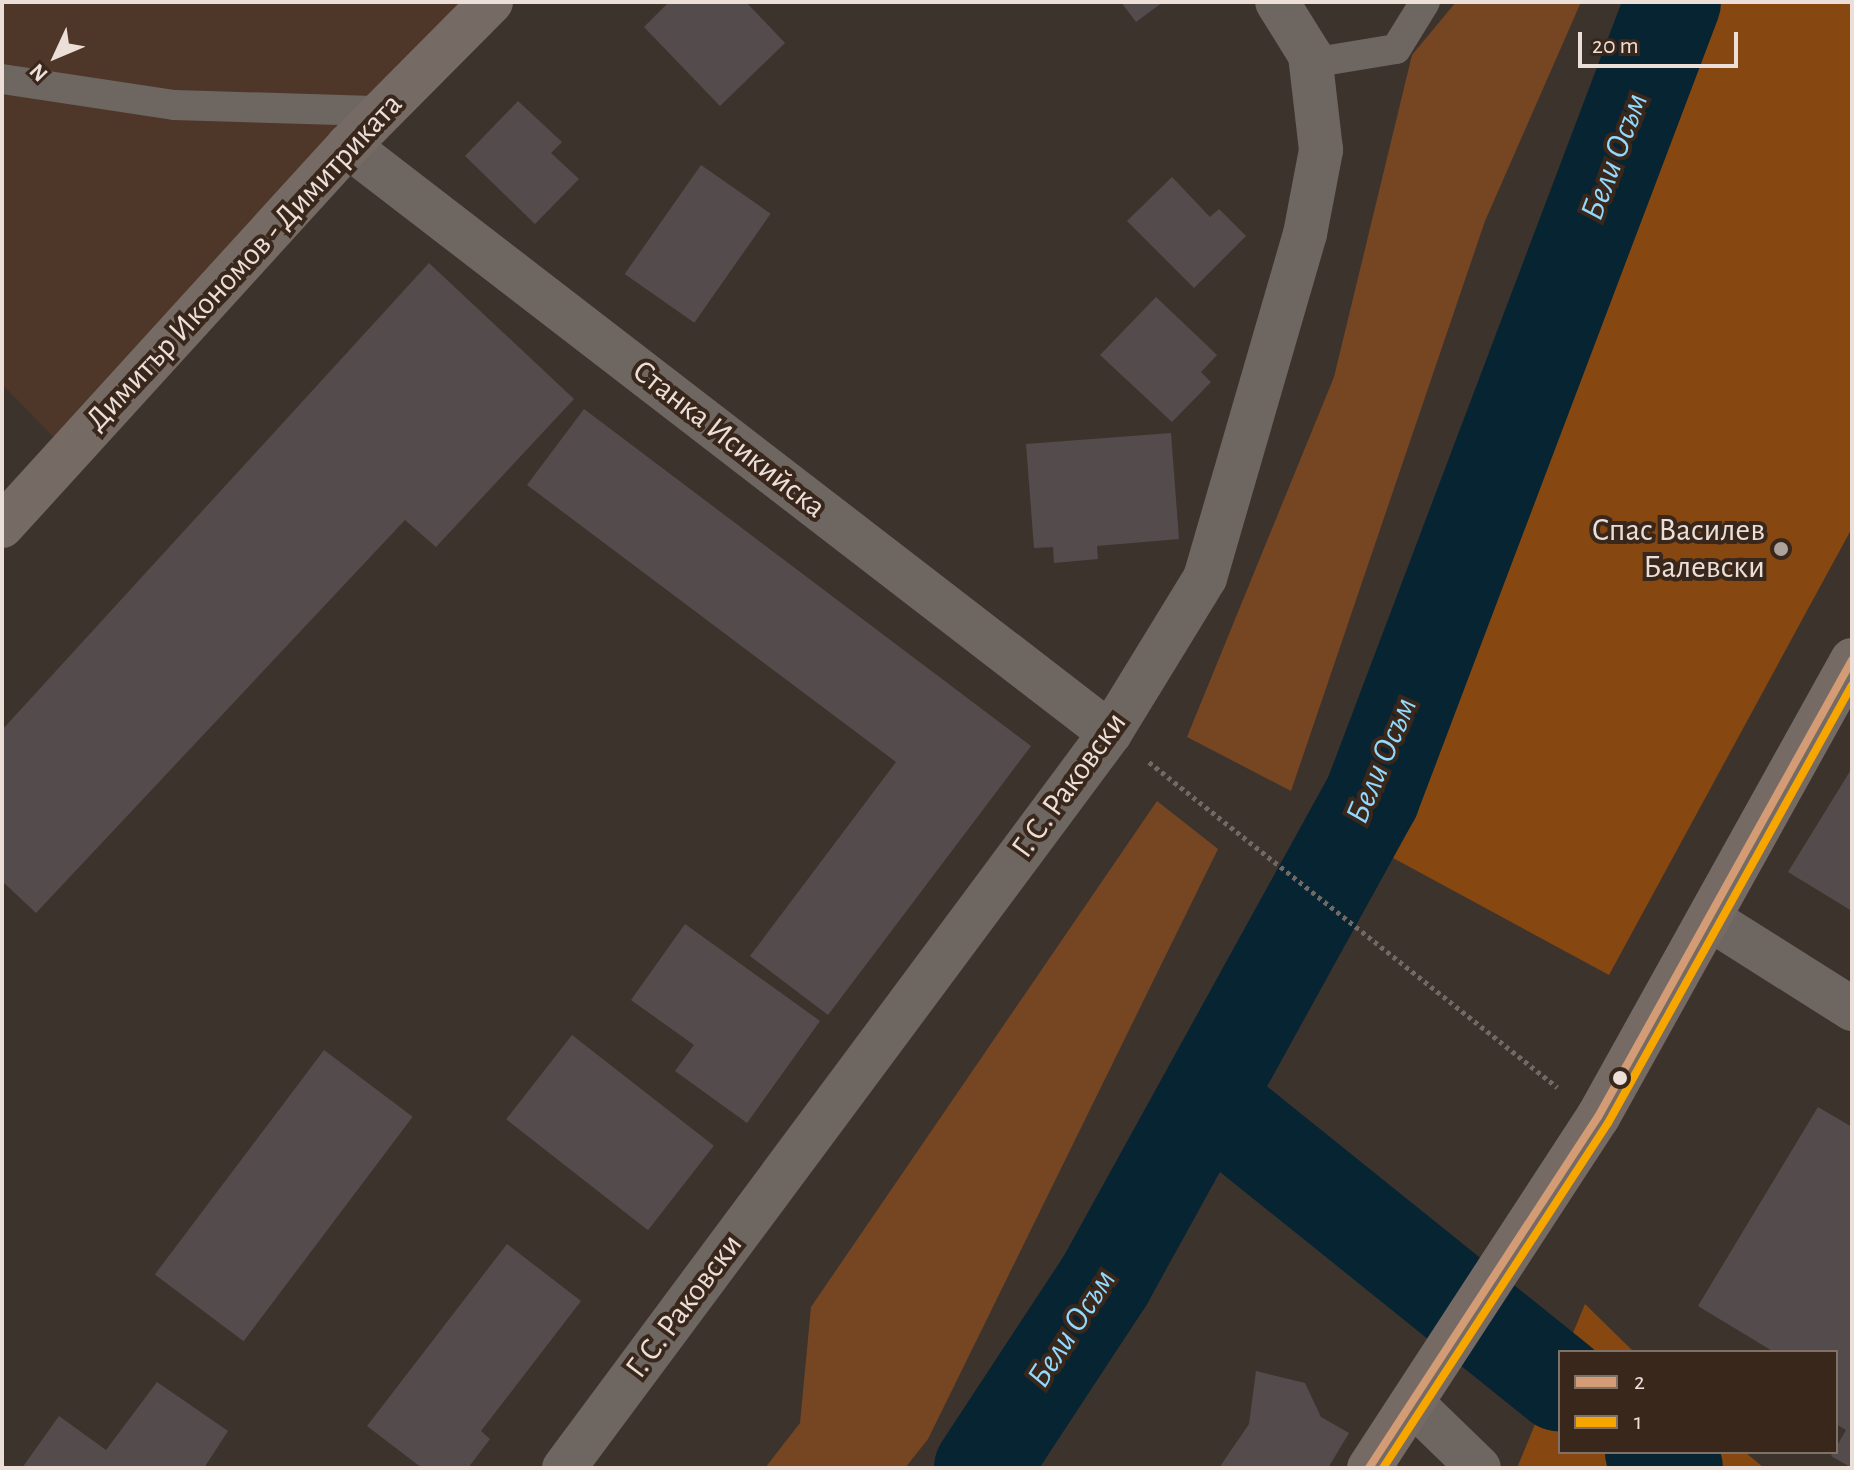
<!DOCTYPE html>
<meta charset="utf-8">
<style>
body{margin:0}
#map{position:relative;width:1854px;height:1470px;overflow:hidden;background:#3d332d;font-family:"Alegreya Sans",sans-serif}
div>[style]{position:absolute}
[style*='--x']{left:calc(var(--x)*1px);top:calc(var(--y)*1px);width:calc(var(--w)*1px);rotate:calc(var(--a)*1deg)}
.built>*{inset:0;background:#4e3729}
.green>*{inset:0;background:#764623}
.forest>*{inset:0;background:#864710}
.river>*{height:96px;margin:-48px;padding:0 48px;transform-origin:48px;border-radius:48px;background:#062431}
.building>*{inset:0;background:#544c4c;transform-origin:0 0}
.path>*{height:5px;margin-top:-2.5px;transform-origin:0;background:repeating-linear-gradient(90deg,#716965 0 4px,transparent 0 8px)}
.lane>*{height:30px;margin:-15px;padding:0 15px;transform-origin:15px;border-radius:15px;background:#6e6661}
.street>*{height:44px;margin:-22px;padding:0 22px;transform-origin:22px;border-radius:22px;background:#6e6661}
.secondary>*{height:44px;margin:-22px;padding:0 22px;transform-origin:22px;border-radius:22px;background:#756b64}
.bus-1>*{height:8px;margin:-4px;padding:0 4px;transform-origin:4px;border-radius:4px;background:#d39c74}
.bus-2>*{height:8px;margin:-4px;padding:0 4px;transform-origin:4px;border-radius:4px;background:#f7a600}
.dots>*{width:22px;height:22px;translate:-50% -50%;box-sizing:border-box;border:4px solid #39271c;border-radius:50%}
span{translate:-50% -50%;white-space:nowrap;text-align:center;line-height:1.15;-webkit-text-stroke:8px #39271c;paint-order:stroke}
.street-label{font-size:32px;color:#ebdfd8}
.poi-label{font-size:32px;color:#ebdfd8}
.right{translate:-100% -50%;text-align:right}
.water-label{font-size:34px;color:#92d9fe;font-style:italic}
.frame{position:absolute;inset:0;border:4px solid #ebdfd8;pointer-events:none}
.legend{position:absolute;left:1558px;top:1350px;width:280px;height:104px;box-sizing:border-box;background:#39271c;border:2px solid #807167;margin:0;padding:10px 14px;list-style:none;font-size:24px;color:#ebdfd8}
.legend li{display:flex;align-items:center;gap:16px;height:40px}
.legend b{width:40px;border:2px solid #807167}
.north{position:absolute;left:16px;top:16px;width:80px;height:80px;-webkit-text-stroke:6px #39271c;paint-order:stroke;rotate:226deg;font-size:22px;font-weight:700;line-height:32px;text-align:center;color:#ebdfd8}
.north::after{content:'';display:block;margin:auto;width:28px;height:36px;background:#ebdfd8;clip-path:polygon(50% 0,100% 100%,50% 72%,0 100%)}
.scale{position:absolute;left:1578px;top:32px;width:160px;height:36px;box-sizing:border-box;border:4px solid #ebdfd8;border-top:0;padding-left:10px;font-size:24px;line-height:28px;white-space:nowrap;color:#ebdfd8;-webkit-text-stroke:6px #39271c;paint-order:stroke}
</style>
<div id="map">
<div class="built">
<i style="clip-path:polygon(2px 2px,497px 2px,61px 445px,2px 384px)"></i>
</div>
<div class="green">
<i style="clip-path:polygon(1456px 2px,1581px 2px,1485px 221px,1291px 791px,1187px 737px,1334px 377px,1412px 55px)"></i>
<i style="clip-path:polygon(1157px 801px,1218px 849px,928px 1439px,905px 1468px,765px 1468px,800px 1423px,811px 1307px)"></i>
</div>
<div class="forest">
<i style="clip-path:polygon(1711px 2px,1852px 2px,1852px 528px,1609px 975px,1382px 852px)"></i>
<i style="clip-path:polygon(1585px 1304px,1634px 1352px,1565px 1352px)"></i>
<i style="clip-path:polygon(1560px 1364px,1560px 1452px,1745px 1452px,1764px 1468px,1517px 1468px)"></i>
</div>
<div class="river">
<i style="--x:1206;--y:1099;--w:454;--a:38.8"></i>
<i style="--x:1653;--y:1452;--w:27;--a:36"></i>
<i style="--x:982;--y:1468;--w:226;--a:-56.7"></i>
<i style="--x:1106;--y:1279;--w:551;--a:-61.11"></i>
<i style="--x:1372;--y:797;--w:850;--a:-69.26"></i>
</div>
<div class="building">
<i style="clip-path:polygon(669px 2px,746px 2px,785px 43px,720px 106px,644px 27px)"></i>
<i style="clip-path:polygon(1121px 2px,1163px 2px,1136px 22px)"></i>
<i style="clip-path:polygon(518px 101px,562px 142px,551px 153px,579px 179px,535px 224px,465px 156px)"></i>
<i style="left:701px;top:165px;width:85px;height:133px;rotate:35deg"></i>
<i style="clip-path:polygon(1172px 177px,1210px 217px,1219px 209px,1246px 236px,1194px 288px,1127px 221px)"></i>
<i style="clip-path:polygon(429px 263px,574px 399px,436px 547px,405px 520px,36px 913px,2px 881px,2px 730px)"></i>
<i style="clip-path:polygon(1156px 297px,1217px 355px,1201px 372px,1211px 382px,1172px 422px,1100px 355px)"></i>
<i style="clip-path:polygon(584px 409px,1031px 746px,828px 1015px,750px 956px,896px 762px,527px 485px)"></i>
<i style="clip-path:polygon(1171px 433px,1179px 539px,1097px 546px,1098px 559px,1054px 563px,1053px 547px,1034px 548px,1026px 444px)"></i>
<i style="clip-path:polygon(1852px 768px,1852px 911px,1788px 872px)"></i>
<i style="clip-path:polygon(685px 924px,820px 1021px,747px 1123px,675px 1071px,694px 1045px,631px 1000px)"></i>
<i style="left:572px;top:1035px;width:180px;height:107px;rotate:38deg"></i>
<i style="left:324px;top:1050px;width:111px;height:281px;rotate:37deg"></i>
<i style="clip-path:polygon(1818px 1107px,1852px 1127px,1852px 1468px,1831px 1456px,1846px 1430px,1836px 1424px,1836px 1352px,1774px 1352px,1698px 1306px)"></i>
<i style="clip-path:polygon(507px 1244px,581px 1301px,481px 1431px,490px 1439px,468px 1468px,422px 1468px,367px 1426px)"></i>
<i style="clip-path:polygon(1256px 1371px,1305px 1383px,1321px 1417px,1349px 1433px,1328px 1468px,1219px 1468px,1249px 1424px)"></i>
<i style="clip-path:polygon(157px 1382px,228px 1431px,204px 1468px,22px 1468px,59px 1416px,106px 1450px)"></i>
</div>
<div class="path">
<i style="--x:1149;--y:762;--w:522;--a:38.54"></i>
</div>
<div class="lane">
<i style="--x:1311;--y:63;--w:86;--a:-9.4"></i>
<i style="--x:1396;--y:49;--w:55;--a:-58.3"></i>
<i style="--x:2;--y:79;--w:174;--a:8.6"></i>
<i style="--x:174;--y:105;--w:208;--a:1.7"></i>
</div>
<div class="street">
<i style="--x:348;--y:146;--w:962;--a:37.61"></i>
<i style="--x:1713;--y:921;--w:165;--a:32.3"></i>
<i style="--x:1412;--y:1403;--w:93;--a:44.1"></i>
<i style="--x:564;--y:1468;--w:916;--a:-53.39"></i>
<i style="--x:1110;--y:733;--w:182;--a:-58.5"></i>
<i style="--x:1205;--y:578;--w:358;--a:-73.8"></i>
<i style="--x:1305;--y:234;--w:86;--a:-79.2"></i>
<i style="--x:1321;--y:150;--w:96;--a:-96.6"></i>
<i style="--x:1310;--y:55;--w:62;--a:-121.9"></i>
</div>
<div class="secondary">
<i style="--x:2;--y:526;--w:514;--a:-47.68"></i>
<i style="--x:348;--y:146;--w:203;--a:-45.2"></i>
<i style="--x:1369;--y:1468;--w:419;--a:-56.9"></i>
<i style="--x:1598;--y:1117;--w:523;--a:-60.93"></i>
</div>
<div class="bus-1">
<i style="--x:1369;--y:1468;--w:419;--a:-56.9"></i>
<i style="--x:1598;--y:1117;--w:523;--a:-60.93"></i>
</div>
<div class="bus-2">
<i style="--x:1383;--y:1468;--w:412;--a:-56.9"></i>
<i style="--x:1608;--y:1123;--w:501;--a:-60.88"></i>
</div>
<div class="dots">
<i style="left:1781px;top:549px;background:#aea39c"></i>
<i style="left:1620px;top:1078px;background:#ebdfd8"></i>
</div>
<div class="street-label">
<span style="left:244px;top:262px;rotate:-47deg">Димитър Икономов - Димитриката</span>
<span style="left:729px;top:439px;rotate:38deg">Станка Исикийска</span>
<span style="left:1069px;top:785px;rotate:-54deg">Г. С. Раковски</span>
<span style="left:684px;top:1306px;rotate:-53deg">Г. С. Раковски</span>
</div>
<div class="poi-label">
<span class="right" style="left:1765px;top:549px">Спас Василев<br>Балевски</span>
</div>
<div class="water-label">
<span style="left:1615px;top:157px;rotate:-69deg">Бели Осъм</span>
<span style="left:1382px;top:761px;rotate:-67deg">Бели Осъм</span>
<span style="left:1072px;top:1329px;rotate:-57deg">Бели Осъм</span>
</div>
<div class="frame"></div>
<ul class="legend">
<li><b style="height:10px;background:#d39c74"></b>2</li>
<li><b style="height:10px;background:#f7a600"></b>1</li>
</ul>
<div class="north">N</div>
<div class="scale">20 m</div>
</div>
